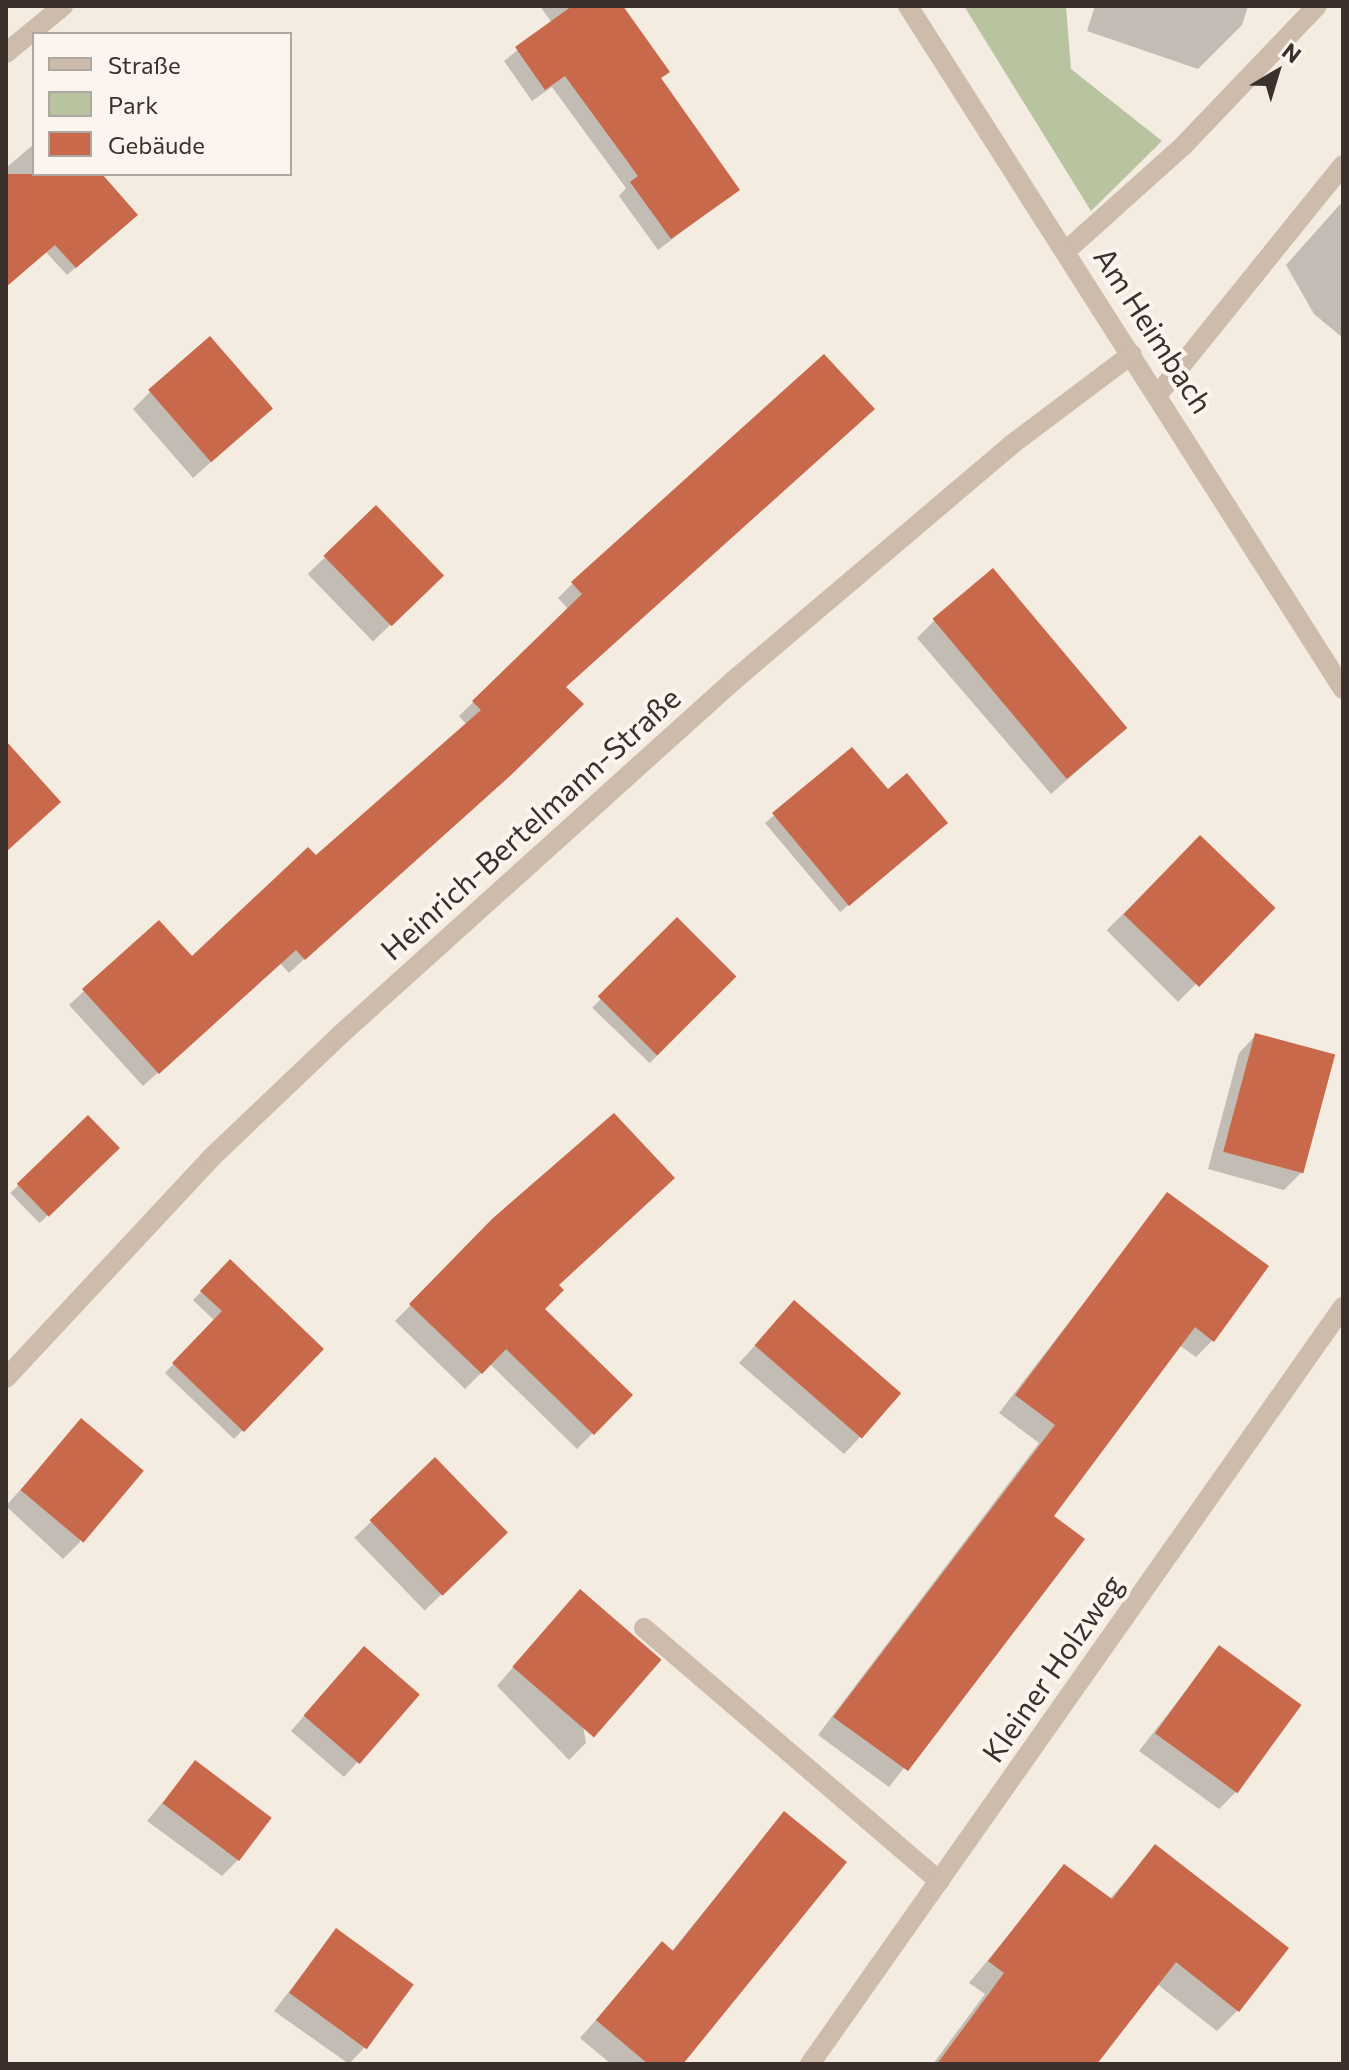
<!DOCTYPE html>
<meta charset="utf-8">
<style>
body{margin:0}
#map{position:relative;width:1349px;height:2070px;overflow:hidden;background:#f4ebe1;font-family:Commissioner,sans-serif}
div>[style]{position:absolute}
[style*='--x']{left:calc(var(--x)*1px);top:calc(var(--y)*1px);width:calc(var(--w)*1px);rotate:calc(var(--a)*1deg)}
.green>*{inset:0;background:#b8c4a0}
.shadow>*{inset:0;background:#0003;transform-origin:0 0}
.building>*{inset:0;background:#c8694b;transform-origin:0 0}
.lane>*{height:20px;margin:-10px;padding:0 10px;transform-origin:10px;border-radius:10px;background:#cdbbac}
.street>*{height:20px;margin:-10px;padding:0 10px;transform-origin:10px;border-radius:10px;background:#cdbbac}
span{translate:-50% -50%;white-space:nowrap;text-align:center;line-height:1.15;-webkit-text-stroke:8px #fbf5ee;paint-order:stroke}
.street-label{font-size:30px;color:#3b302b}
.frame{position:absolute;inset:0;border:8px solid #3b302b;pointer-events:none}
.legend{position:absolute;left:32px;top:32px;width:260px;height:144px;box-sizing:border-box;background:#fbf5ee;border:2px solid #aea6a0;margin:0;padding:10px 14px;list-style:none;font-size:24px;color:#3b302b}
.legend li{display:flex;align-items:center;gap:16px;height:40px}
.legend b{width:40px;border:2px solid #aea6a0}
.north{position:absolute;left:1237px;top:32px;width:80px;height:80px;-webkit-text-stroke:6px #fbf5ee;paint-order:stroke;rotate:38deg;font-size:22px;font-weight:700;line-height:32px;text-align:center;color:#3b302b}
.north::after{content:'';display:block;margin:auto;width:28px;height:36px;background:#3b302b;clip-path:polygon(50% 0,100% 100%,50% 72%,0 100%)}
</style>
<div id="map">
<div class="green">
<i style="clip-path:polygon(964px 6px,1066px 6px,1071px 69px,1162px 141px,1091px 211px)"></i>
</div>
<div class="shadow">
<i style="clip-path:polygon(540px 6px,620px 6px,667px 72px,660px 79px,738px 189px,658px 250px,619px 196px,626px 188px,552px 87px,532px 101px,504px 61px,552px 23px)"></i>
<i style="clip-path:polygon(1095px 6px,1248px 6px,1242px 25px,1198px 69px,1087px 31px)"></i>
<i style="clip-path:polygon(34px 144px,34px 174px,99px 174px,127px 224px,67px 275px,46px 252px,6px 272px,6px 168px)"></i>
<i style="clip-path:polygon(1343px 201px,1343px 338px,1314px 314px,1286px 265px)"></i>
<i style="clip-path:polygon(824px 357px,564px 688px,567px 719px,289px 973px,280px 963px,143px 1086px,69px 1005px,84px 991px,192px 959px,316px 858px,467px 725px,459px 716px,569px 610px,558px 598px,572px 584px)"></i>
<i style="clip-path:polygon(150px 392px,253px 425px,193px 478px,133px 409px)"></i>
<i style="left:376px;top:508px;width:94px;height:95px;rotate:46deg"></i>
<i style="clip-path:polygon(935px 620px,1126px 728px,1051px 794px,917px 638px)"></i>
<i style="clip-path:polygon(852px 749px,887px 792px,937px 831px,840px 912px,765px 823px)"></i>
<i style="left:1200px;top:837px;width:101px;height:132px;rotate:45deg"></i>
<i style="left:677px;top:920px;width:80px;height:122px;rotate:44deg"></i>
<i style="clip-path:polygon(1256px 1035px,1302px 1172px,1284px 1190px,1208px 1169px,1239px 1053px)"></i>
<i style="left:88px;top:1118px;width:42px;height:108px;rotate:46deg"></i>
<i style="clip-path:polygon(1167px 1195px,1213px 1340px,1196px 1357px,1179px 1345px,1051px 1516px,1082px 1540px,889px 1787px,818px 1735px,1039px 1443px,999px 1413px)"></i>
<i style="clip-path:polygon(493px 1221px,557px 1285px,542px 1309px,630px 1395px,577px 1449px,490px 1364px,465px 1389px,395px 1321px)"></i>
<i style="clip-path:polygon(230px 1262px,322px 1349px,234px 1439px,165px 1373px,215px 1321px,193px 1300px)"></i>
<i style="clip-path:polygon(794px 1303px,861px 1436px,844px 1454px,739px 1363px)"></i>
<i style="clip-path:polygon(82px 1420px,80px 1542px,63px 1559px,6px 1506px)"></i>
<i style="left:435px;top:1460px;width:101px;height:112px;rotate:46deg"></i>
<i style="clip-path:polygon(563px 1609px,586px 1743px,569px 1760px,497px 1686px)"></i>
<i style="clip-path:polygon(1220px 1647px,1237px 1791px,1219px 1809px,1139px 1751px)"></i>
<i style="clip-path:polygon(350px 1663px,417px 1696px,344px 1777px,291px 1731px)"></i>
<i style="clip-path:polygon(195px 1763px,239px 1859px,222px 1876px,147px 1821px)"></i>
<i style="clip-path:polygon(784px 1814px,680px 2064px,611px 2064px,580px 2038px,662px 1944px,671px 1952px)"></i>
<i style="clip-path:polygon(1149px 1854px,1238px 2010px,1217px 2031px,1157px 1984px,1092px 2064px,933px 2064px,985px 1994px,969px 1983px,1065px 1867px,1109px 1900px)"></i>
<i style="clip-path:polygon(336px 1931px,365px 2047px,349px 2064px,274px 2011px)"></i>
</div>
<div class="building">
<i style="clip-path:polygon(572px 6px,623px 6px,670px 72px,661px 78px,740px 190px,671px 239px,630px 182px,638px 176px,565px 76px,545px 90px,515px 47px)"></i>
<i style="clip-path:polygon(6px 174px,102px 174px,138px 215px,76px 268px,55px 245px,6px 287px)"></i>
<i style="left:210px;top:336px;width:96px;height:82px;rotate:49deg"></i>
<i style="clip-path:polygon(824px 354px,875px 409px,566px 687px,584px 704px,510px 776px,305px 960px,296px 950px,159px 1074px,82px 989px,159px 920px,192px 956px,308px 847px,316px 855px,481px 710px,472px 701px,582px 594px,571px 582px)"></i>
<i style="left:376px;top:505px;width:98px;height:73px;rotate:46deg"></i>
<i style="left:993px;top:568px;width:209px;height:79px;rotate:50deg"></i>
<i style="clip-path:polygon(6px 741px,61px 802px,6px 852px)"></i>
<i style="clip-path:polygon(852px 747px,888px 789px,907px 773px,948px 823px,849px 906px,772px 813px)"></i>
<i style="left:1200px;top:835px;width:105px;height:110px;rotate:44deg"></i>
<i style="left:677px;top:917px;width:84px;height:112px;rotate:45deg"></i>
<i style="left:1255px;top:1033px;width:83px;height:123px;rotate:15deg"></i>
<i style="clip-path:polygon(614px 1113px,675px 1178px,559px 1285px,564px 1290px,545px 1309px,633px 1395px,594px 1435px,506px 1349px,482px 1374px,409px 1304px,492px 1219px)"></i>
<i style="left:88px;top:1115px;width:46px;height:99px;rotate:46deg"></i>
<i style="clip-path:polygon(1167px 1192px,1269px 1266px,1214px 1342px,1195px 1327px,1054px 1516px,1085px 1539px,908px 1771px,833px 1717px,1055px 1425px,1015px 1395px)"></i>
<i style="clip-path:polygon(230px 1259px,324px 1349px,244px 1432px,172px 1363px,222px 1311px,200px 1291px)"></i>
<i style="left:794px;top:1300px;width:142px;height:60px;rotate:41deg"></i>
<i style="left:81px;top:1418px;width:82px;height:94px;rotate:40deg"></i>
<i style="left:435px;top:1457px;width:105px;height:91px;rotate:46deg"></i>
<i style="left:580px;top:1589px;width:108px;height:103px;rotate:41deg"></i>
<i style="left:1219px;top:1645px;width:102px;height:109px;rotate:36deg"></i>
<i style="left:364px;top:1646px;width:74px;height:92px;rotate:41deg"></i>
<i style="left:195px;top:1760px;width:96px;height:54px;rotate:37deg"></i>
<i style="clip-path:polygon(784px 1811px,847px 1862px,683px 2064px,648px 2064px,596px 2020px,662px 1941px,673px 1951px)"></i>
<i style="clip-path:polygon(1155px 1844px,1289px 1948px,1239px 2012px,1176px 1962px,1097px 2064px,937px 2064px,1004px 1973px,988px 1961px,1064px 1864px,1112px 1899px)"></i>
<i style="left:336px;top:1928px;width:96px;height:80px;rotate:36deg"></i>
</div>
<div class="lane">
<i style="--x:1066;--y:251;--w:157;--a:-41.9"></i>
<i style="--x:1183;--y:146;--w:194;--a:-46.3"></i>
<i style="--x:1159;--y:393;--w:293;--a:-51.1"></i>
<i style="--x:644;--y:1628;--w:389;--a:40.6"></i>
</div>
<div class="street">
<i style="--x:908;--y:6;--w:810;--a:57.51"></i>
<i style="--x:6;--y:53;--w:74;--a:-39.5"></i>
<i style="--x:6;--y:1378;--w:301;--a:-47"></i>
<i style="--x:211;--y:1158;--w:178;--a:-43.6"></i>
<i style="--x:340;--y:1035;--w:529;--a:-42.01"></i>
<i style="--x:733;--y:681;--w:365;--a:-40.3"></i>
<i style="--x:1011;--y:445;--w:151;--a:-36.9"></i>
<i style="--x:810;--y:2064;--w:926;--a:-54.85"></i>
</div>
<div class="street-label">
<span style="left:1154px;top:330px;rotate:57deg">Am Heimbach</span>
<span style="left:530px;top:823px;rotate:-42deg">Heinrich-Bertelmann-Straße</span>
<span style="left:1052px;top:1668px;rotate:-55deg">Kleiner Holzweg</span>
</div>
<div class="frame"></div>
<ul class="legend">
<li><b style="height:10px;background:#cdbbac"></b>Straße</li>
<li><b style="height:22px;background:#b8c4a0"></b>Park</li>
<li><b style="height:22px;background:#c8694b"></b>Gebäude</li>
</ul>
<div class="north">N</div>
</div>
